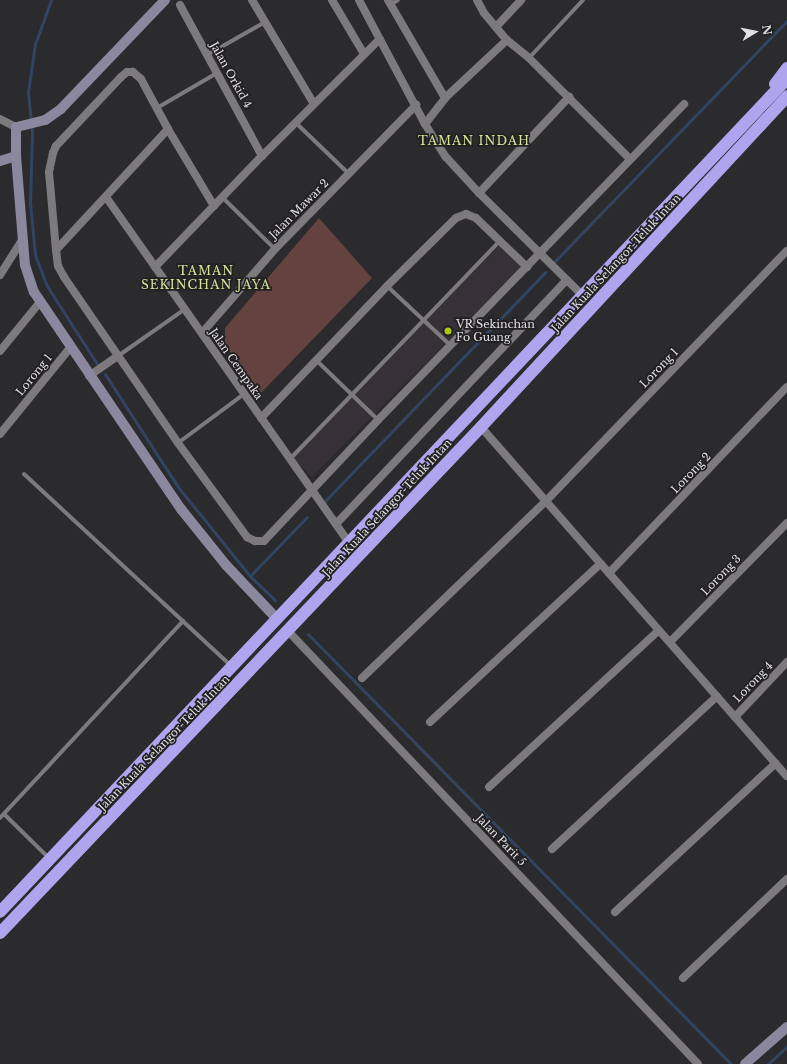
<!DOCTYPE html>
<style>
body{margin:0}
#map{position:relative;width:787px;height:1064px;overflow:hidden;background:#2b2a2c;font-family:"Libre Baskerville",serif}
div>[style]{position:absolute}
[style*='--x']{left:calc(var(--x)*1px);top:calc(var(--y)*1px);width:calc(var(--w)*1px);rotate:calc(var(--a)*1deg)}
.built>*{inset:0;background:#363137;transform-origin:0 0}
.green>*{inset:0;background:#644240}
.stream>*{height:3px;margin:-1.5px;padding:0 1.5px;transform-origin:1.5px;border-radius:1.5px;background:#304463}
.lane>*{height:4px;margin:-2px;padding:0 2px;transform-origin:2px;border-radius:2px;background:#7c7a7c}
.street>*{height:8px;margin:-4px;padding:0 4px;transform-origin:4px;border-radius:4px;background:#7c7a7c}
.secondary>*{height:10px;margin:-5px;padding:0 5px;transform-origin:5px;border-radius:5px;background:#8b879e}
.highway>*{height:12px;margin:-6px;padding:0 6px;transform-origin:6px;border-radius:6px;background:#aea5ee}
.dots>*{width:11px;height:11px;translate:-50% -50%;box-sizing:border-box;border:2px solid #222022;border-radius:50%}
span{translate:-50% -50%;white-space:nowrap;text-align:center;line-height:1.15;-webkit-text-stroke:3.5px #222022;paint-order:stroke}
.street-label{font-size:11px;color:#e1e0e2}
.poi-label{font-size:11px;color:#e1e0e2}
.left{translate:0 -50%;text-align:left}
.neighbourhood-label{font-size:12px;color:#d3e498;letter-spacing:1px}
.north{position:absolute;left:735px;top:12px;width:40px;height:40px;-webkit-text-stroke:3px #222022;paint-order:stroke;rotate:80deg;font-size:11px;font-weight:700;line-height:16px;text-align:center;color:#e1e0e2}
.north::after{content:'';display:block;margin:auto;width:14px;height:18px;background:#e1e0e2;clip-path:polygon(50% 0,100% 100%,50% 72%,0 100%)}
</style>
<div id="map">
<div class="built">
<i style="left:500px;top:245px;width:31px;height:297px;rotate:45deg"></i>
</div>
<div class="green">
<i style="clip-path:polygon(319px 218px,372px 278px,261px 393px,225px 345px,225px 328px)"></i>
</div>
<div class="stream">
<i style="--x:51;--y:0;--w:47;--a:110"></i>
<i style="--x:35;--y:44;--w:49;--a:98.3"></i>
<i style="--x:28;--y:92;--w:40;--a:84.3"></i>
<i style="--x:32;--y:132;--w:70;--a:91.6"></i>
<i style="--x:30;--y:202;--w:53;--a:84.6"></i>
<i style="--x:35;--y:255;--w:33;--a:69"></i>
<i style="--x:47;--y:286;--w:93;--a:57.3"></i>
<i style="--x:555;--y:261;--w:334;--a:-46"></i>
<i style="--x:105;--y:374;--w:135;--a:57.1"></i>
<i style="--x:178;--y:487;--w:114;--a:51"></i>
<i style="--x:250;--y:576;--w:35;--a:44"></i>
<i style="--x:325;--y:501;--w:318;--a:-46.1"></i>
<i style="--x:250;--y:576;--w:82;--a:-46"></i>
<i style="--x:308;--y:634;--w:603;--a:45.47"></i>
<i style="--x:768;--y:1064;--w:26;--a:-43"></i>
</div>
<div class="lane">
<i style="--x:390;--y:5;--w:9;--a:-32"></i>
<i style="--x:207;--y:55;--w:67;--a:-29.6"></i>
<i style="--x:529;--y:58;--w:79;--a:-47"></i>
<i style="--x:157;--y:108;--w:69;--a:-30.3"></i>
<i style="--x:296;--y:123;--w:74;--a:43.9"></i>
<i style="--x:222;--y:197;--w:74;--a:44.5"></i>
<i style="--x:387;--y:286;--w:86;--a:43.1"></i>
<i style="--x:118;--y:356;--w:82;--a:-35"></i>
<i style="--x:317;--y:361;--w:85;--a:44"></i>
<i style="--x:178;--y:443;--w:82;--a:-36.6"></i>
<i style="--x:290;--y:459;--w:303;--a:-46.1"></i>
<i style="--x:24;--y:474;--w:281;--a:42.8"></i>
<i style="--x:4;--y:814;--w:63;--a:44.4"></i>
<i style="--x:0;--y:818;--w:269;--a:-47.1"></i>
</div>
<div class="street">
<i style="--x:252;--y:0;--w:121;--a:59.2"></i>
<i style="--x:332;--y:0;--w:63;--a:59.3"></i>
<i style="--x:359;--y:0;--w:140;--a:62"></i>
<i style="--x:425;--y:124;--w:39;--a:58"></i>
<i style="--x:446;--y:157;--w:49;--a:47.5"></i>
<i style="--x:479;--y:193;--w:146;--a:44.7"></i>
<i style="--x:388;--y:0;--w:113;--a:59.8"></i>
<i style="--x:477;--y:0;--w:15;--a:62"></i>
<i style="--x:484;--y:13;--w:35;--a:50"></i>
<i style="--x:507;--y:40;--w:28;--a:39"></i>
<i style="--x:529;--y:58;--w:143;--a:45"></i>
<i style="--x:180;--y:5;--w:172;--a:61.5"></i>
<i style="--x:496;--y:27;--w:37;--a:-47"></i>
<i style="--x:0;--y:119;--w:18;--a:27"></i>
<i style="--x:425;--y:124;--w:33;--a:-52"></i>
<i style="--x:445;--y:98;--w:85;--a:-43.1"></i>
<i style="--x:479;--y:193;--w:132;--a:-46.8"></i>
<i style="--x:106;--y:197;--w:423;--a:54.9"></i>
<i style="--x:214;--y:206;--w:90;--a:-120.9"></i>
<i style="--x:168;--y:129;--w:57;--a:-118.4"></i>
<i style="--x:141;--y:79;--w:11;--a:-139"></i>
<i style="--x:133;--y:72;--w:6;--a:180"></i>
<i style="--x:127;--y:72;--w:8;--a:140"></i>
<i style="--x:121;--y:77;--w:95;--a:133.3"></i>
<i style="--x:56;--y:146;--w:8;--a:113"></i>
<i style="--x:53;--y:153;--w:19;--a:102"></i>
<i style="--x:49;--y:172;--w:78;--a:84.9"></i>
<i style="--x:56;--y:250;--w:16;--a:83"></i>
<i style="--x:58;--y:266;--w:13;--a:61"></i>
<i style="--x:64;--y:277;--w:201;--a:55.5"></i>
<i style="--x:178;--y:443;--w:117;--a:53.7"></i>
<i style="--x:247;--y:537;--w:9;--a:27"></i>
<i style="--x:255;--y:541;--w:9;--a:0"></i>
<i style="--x:264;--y:541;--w:166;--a:-46.7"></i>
<i style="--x:378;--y:420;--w:440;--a:-45.9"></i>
<i style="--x:56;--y:250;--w:165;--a:-47.2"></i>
<i style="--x:155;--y:267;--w:154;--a:-46.1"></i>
<i style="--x:262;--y:156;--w:166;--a:-44.8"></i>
<i style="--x:0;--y:275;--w:41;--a:-57.8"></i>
<i style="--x:202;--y:333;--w:111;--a:-49"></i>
<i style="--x:275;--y:249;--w:202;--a:-45.6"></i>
<i style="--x:0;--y:351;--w:63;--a:-50.8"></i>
<i style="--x:89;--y:376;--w:35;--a:-35"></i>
<i style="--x:261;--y:418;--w:182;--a:-46.3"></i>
<i style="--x:387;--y:286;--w:97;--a:-44.6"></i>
<i style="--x:456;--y:218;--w:11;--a:-22"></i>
<i style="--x:466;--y:214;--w:11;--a:22"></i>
<i style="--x:476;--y:218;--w:71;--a:43.9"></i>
<i style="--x:481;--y:427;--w:464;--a:48.8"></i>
<i style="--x:0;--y:434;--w:111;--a:-50.9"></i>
<i style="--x:336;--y:524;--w:336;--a:-46.6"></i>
<i style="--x:609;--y:573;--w:257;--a:-46.3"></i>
<i style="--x:288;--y:631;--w:596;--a:46.56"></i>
<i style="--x:670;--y:642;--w:167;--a:-45.5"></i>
<i style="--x:362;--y:678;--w:255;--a:-43.9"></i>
<i style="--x:546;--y:501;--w:347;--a:-46.1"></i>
<i style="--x:735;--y:717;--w:76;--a:-46.6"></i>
<i style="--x:430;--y:722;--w:233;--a:-42.9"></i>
<i style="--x:489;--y:787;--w:231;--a:-42.7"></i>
<i style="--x:552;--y:849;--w:225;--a:-42.8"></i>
<i style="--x:615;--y:912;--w:219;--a:-42.8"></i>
<i style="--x:683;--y:978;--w:144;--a:-43.6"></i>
</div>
<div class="secondary">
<i style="--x:165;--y:0;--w:151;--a:133.7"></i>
<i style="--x:61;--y:109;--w:19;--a:145"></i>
<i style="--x:45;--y:120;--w:30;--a:166"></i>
<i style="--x:16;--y:127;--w:29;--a:90"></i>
<i style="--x:16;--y:156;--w:109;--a:85.3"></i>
<i style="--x:25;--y:265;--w:28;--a:72"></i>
<i style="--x:34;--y:292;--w:262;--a:55.9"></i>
<i style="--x:181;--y:509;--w:72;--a:51.2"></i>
<i style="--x:226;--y:565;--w:74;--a:46.6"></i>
<i style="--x:0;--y:161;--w:17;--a:-17"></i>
<i style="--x:745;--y:1064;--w:56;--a:-41.4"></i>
</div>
<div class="highway">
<i style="--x:775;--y:84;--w:20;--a:-53"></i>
<i style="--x:0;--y:912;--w:1146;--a:-46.63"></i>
<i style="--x:0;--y:933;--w:698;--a:-46.45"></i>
<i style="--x:481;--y:427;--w:451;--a:-47.2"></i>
</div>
<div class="dots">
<i style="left:448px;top:331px;background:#adc610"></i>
</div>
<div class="street-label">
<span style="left:231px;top:75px;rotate:61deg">Jalan Orkid 4</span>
<span style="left:299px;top:209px;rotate:-45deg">Jalan Mawar 2</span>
<span style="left:616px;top:263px;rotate:-47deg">Jalan Kuala Selangor-Teluk Intan</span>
<span style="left:236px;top:364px;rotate:55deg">Jalan Cempaka</span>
<span style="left:659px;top:368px;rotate:-46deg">Lorong 1</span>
<span style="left:34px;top:375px;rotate:-51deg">Lorong 1</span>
<span style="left:691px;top:473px;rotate:-46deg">Lorong 2</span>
<span style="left:387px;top:508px;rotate:-47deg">Jalan Kuala Selangor-Teluk Intan</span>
<span style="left:721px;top:575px;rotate:-46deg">Lorong 3</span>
<span style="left:753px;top:682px;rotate:-46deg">Lorong 4</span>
<span style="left:164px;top:743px;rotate:-46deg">Jalan Kuala Selangor-Teluk Intan</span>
<span style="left:501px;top:840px;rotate:46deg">Jalan Parit 5</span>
</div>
<div class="poi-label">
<span class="left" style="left:456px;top:331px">VR Sekinchan<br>Fo Guang</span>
</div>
<div class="neighbourhood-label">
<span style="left:474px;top:141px">TAMAN INDAH</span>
<span style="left:206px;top:278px">TAMAN<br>SEKINCHAN JAYA</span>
</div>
<div class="north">N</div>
</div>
